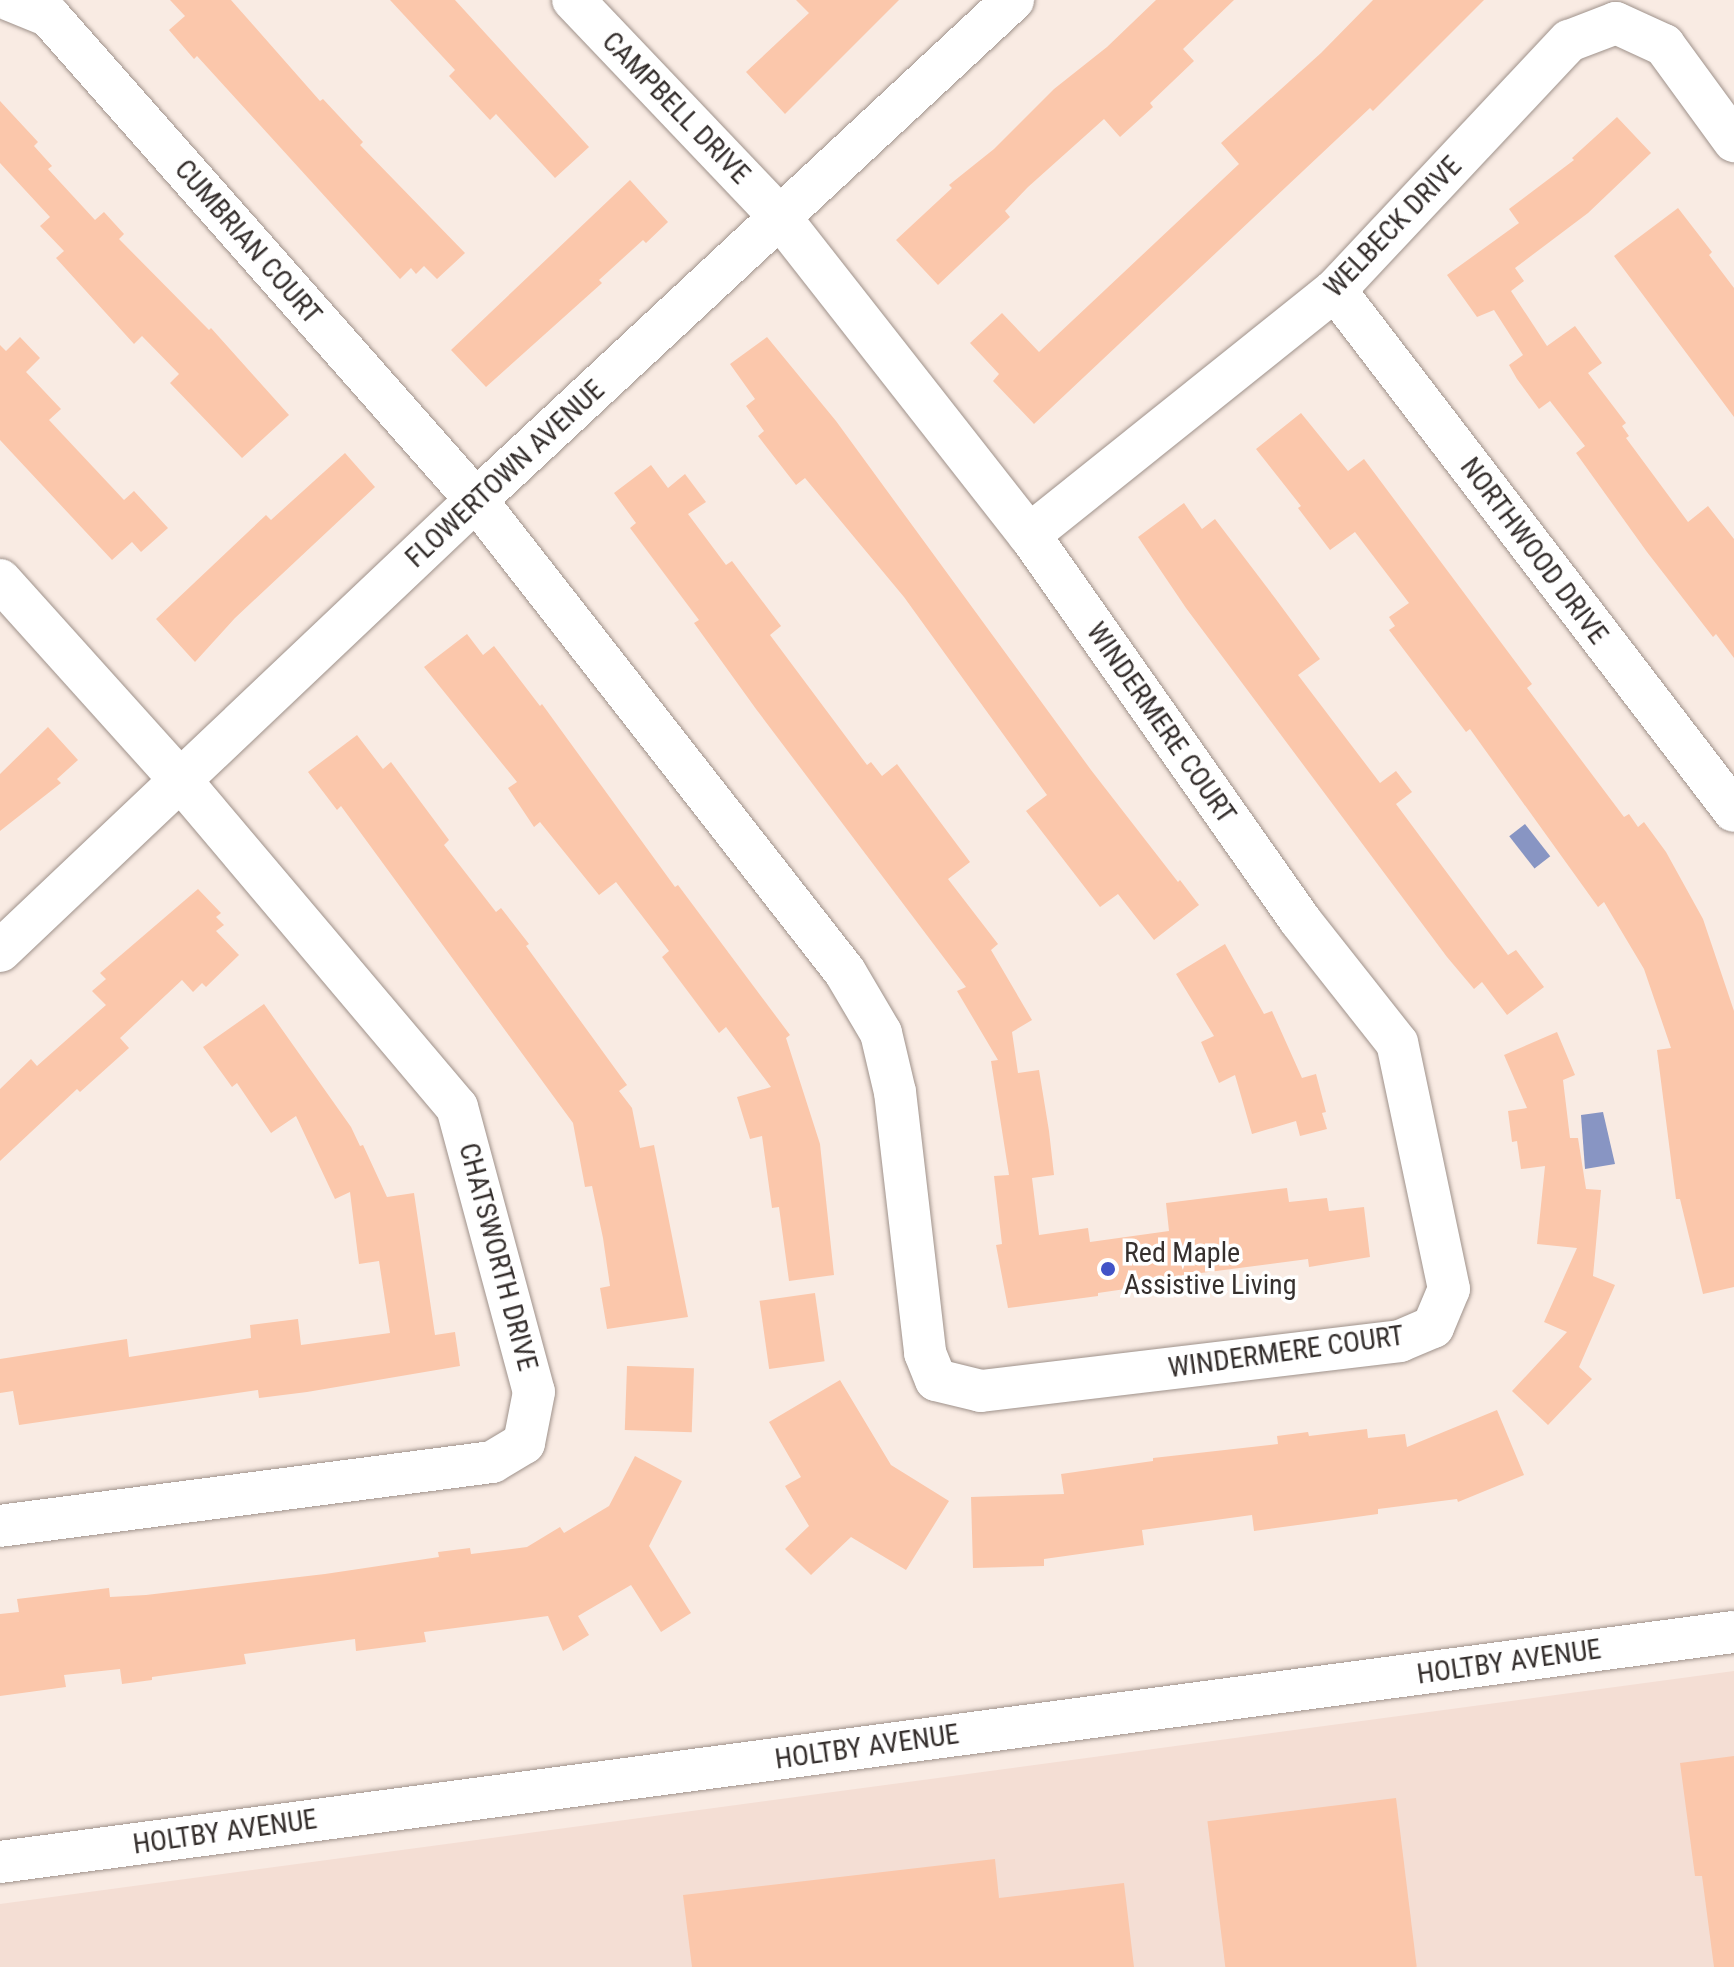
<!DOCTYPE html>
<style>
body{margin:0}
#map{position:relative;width:1734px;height:1967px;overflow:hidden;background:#f9ebe3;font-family:"Roboto Condensed",sans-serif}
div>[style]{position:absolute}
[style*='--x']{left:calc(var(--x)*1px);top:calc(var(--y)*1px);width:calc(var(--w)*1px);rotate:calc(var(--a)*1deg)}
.built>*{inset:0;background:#f4ded4}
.water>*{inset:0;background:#8895c3;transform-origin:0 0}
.building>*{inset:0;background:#fbc7ab;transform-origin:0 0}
.roads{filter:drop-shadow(0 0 2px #9f928b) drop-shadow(0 0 2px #9f928b)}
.minor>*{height:42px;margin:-21px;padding:0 21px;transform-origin:21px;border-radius:21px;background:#fff}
.dots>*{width:22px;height:22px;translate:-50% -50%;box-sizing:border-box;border:4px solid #fff;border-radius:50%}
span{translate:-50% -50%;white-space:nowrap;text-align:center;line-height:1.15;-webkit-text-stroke:7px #fff;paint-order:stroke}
.street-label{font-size:28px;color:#36302e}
.poi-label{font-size:28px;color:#36302e}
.left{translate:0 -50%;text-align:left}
</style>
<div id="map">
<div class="built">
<i style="clip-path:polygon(1734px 1671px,1734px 1967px,0 1967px,0 1904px)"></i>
</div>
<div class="water">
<i style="left:1525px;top:824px;width:41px;height:20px;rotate:52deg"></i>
<i style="clip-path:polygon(1603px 1112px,1615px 1164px,1585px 1169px,1581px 1115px)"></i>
</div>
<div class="building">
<i style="clip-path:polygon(170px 0,231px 0,320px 101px,323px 99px,363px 142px,360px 145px,465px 253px,437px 279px,424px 266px,416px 274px,411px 268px,400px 279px,197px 56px,194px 59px,169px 30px,185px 16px)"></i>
<i style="clip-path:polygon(390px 0,455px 0,589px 147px,555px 178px,496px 114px,490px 120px,449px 76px,455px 70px)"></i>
<i style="clip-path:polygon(796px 0,899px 0,785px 114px,746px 72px,809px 13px)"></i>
<i style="clip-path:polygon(1156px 0,1234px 0,1183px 49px,1194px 61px,1150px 103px,1153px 107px,1120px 137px,1104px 119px,1028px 187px,1005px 211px,1010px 217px,938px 285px,896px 240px,952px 188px,949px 185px,994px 149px,1054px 89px,1107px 47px)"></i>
<i style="clip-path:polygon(1373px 0,1484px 0,1373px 111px,1370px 108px,1034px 424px,993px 381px,999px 374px,970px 343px,1002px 313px,1039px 352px,1239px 164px,1221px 143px,1321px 53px)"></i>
<i style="clip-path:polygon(0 101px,38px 142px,34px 146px,52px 166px,48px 169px,95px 220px,104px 212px,124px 234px,119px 239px,209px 330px,211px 328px,289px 415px,242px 458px,170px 383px,179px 374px,142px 336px,134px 344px,56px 258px,64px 251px,40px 226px,50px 217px,0 163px)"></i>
<i style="clip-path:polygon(1617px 117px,1651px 153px,1588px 213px,1515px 268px,1524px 281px,1511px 291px,1547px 346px,1575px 326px,1602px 363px,1588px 373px,1626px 423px,1622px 426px,1629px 436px,1626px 438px,1688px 522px,1708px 506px,1734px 539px,1734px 658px,1716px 634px,1713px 637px,1647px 552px,1576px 453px,1585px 446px,1550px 401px,1539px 409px,1517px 379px,1509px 365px,1523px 355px,1494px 310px,1477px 317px,1447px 275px,1519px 223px,1509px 209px,1574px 160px,1572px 158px)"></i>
<i style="clip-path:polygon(630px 180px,668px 222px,646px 243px,643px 240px,599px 280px,602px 283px,486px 387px,451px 350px)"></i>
<i style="clip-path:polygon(1678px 208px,1712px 252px,1709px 255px,1734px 288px,1734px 417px,1614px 256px)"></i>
<i style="clip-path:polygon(20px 337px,40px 358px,26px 372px,61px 409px,49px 420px,124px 500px,134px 491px,168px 528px,141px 552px,132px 542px,112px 560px,0 440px,0 345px,6px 351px)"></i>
<i style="clip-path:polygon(767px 337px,836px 421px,1091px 770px,1178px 882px,1180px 880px,1199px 905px,1154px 940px,1118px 894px,1100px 907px,1026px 811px,1047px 795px,904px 597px,805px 478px,796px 485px,758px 436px,764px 431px,746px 406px,755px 399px,730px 364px)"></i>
<i style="clip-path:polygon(1301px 413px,1348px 471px,1364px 459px,1532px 684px,1527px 688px,1624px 817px,1629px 814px,1638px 827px,1644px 822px,1666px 852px,1703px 919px,1734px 1011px,1734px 1287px,1703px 1294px,1680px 1199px,1676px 1199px,1657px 1050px,1671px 1048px,1644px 969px,1604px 902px,1598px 907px,1470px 729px,1466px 732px,1389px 630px,1395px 626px,1389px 617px,1409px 603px,1355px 532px,1330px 550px,1298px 508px,1301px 506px,1256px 449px)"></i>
<i style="clip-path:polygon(345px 453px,375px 487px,235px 618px,195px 662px,156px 619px,266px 515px,271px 520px)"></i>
<i style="clip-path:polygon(651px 465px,668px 488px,685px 474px,706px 502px,688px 514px,726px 565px,732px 561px,781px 626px,770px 635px,867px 765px,871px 762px,882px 776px,897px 764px,970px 862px,948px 879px,998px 944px,991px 950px,1032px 1020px,1012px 1032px,1018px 1073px,1039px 1070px,1049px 1131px,1054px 1175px,1032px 1178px,1039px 1235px,1088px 1228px,1090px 1242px,1169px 1231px,1166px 1203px,1287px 1188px,1289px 1202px,1327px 1198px,1329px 1211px,1364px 1207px,1370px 1257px,1309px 1267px,1308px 1259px,1132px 1282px,1132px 1288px,1098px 1293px,1098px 1296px,1008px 1308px,996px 1245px,1002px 1244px,994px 1176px,1009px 1175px,991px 1061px,998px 1060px,957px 991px,966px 987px,756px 709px,694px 623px,699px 620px,630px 528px,636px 523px,614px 493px)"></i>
<i style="clip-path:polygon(1184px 503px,1202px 529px,1215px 519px,1275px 598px,1320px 659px,1298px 675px,1380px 783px,1396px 771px,1412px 792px,1396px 804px,1508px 955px,1516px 950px,1544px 987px,1507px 1015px,1482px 982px,1474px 989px,1447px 957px,1186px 608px,1138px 537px)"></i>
<i style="clip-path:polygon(467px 634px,483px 655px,494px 646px,540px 706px,542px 704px,675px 887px,678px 885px,790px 1035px,786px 1038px,820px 1144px,834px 1275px,789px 1281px,779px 1207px,772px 1208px,762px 1136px,750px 1139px,737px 1097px,771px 1087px,726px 1027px,719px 1033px,662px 957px,669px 951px,616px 882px,599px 895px,540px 822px,534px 827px,508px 788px,517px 782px,424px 667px)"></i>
<i style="clip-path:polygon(48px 727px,78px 760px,57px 779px,61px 783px,0 831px,0 774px)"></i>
<i style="clip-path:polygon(357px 735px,383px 769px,391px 762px,449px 840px,444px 845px,496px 912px,501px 908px,529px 944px,526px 946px,627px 1085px,619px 1091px,632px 1108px,640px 1148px,654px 1145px,688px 1317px,607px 1329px,600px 1288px,610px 1286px,603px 1238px,592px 1186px,585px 1187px,573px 1123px,341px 806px,337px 810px,308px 772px)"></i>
<i style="clip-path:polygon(198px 889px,221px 913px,216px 917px,224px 925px,216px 931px,239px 955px,206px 987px,202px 983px,193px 992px,182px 980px,120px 1038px,129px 1048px,80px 1092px,77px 1089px,0 1161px,0 1089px,31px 1059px,37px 1066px,106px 1005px,92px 991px,106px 979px,100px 973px)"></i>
<i style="clip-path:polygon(1225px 944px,1264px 1014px,1272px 1011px,1302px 1078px,1316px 1074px,1326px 1112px,1322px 1113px,1327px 1129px,1300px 1136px,1296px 1121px,1252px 1134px,1235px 1075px,1219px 1083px,1201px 1042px,1214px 1036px,1176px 974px)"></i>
<i style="clip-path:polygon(264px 1004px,351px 1127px,360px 1146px,363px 1145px,387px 1197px,414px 1193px,435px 1335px,455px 1332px,460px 1366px,307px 1392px,259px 1398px,258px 1390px,19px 1425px,13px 1391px,0 1393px,0 1359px,127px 1339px,129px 1357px,251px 1338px,250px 1325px,298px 1319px,301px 1345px,390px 1333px,379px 1261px,359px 1264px,350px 1192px,335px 1199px,296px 1116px,271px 1133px,237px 1083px,232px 1087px,203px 1047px)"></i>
<i style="clip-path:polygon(1557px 1032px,1575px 1075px,1563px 1080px,1570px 1138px,1578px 1138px,1586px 1189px,1601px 1190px,1593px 1276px,1615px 1285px,1579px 1367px,1592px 1379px,1548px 1425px,1512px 1391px,1567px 1332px,1544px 1322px,1577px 1248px,1537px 1244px,1545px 1166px,1521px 1169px,1517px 1141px,1512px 1142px,1508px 1111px,1527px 1108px,1504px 1055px)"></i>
<i style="left:815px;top:1293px;width:69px;height:56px;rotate:82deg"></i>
<i style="left:627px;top:1366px;width:67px;height:64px;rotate:2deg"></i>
<i style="clip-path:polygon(840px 1380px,891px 1465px,949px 1501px,906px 1570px,851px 1537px,811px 1575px,785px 1549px,809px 1526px,785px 1486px,801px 1477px,769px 1422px)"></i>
<i style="clip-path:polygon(1497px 1410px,1524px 1475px,1458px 1502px,1457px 1499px,1378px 1509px,1378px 1514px,1254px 1531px,1252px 1515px,1142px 1530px,1144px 1545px,1044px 1559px,1044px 1566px,973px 1568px,971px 1497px,1064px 1494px,1061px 1474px,1153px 1461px,1153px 1458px,1278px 1444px,1277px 1436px,1308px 1432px,1309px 1436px,1367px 1429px,1368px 1438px,1405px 1434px,1407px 1447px)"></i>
<i style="clip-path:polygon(635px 1456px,682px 1481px,649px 1546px,691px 1613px,661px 1632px,631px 1585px,578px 1616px,589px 1635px,563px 1651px,548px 1616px,424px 1632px,426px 1642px,356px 1651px,355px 1639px,244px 1654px,246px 1664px,152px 1677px,152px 1680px,122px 1684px,120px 1669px,64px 1675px,66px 1687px,0 1696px,0 1614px,19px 1612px,17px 1599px,109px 1588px,110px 1597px,146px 1595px,325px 1574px,439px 1557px,438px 1552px,470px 1548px,471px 1554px,527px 1547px,560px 1527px,564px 1533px,609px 1506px)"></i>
<i style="clip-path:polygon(1734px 1756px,1734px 1967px,1714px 1967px,1702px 1876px,1695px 1876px,1680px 1763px)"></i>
<i style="left:1396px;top:1798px;width:170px;height:190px;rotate:83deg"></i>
<i style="clip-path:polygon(995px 1859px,999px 1898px,1124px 1883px,1134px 1967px,692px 1967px,683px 1895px)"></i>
</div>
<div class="roads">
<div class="minor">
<i style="--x:10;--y:0;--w:42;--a:22.3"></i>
<i style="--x:49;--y:16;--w:645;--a:48.58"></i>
<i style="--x:476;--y:500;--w:599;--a:51.98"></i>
<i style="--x:845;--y:972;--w:71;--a:59.5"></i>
<i style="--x:881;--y:1033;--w:61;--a:76.7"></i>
<i style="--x:895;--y:1092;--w:263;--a:83.4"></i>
<i style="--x:925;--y:1353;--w:29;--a:68"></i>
<i style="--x:936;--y:1380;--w:46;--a:13.7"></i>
<i style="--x:981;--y:1391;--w:422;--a:-6.8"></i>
<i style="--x:1400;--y:1341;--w:36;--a:-23"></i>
<i style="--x:1433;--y:1327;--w:41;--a:-67.2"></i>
<i style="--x:1449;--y:1289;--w:251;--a:-101.9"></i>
<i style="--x:1397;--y:1043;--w:157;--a:-128.3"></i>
<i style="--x:1300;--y:920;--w:471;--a:-125.1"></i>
<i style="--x:1029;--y:535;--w:404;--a:-128.1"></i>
<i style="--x:780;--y:217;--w:300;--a:-133.6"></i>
<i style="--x:1335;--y:290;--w:656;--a:52.55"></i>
<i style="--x:1029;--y:535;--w:392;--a:-38.7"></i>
<i style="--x:1335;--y:290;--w:342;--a:-46.8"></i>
<i style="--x:1569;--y:41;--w:50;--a:-21"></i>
<i style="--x:1616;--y:23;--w:53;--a:24.6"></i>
<i style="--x:1664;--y:45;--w:119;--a:53.9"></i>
<i style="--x:0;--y:580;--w:272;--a:48"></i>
<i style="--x:182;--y:782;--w:426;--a:49.8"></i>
<i style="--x:457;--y:1107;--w:295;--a:74.9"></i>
<i style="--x:534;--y:1392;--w:52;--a:101.1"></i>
<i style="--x:524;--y:1443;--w:37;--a:149"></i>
<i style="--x:492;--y:1462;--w:496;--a:172.6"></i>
<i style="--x:0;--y:951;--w:656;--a:-43.46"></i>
<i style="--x:476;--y:500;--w:734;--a:-42.96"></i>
<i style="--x:0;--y:1862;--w:1749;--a:-7.56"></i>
</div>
</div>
<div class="dots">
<i style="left:1108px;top:1269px;background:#4253c7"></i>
</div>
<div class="street-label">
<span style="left:676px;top:108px;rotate:46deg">CAMPBELL DRIVE</span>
<span style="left:1393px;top:227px;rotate:-46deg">WELBECK DRIVE</span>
<span style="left:248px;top:242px;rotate:49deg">CUMBRIAN COURT</span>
<span style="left:505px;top:474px;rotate:-43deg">FLOWERTOWN AVENUE</span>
<span style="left:1534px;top:551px;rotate:53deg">NORTHWOOD DRIVE</span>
<span style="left:1161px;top:723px;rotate:55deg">WINDERMERE COURT</span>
<span style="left:498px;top:1257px;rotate:75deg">CHATSWORTH DRIVE</span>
<span style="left:1286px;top:1352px;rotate:-8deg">WINDERMERE COURT</span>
<span style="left:1509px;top:1662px;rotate:-8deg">HOLTBY AVENUE</span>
<span style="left:867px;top:1747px;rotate:-8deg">HOLTBY AVENUE</span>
<span style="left:225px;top:1832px;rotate:-8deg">HOLTBY AVENUE</span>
</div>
<div class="poi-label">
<span class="left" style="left:1124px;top:1269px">Red Maple<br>Assistive Living</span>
</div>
</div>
